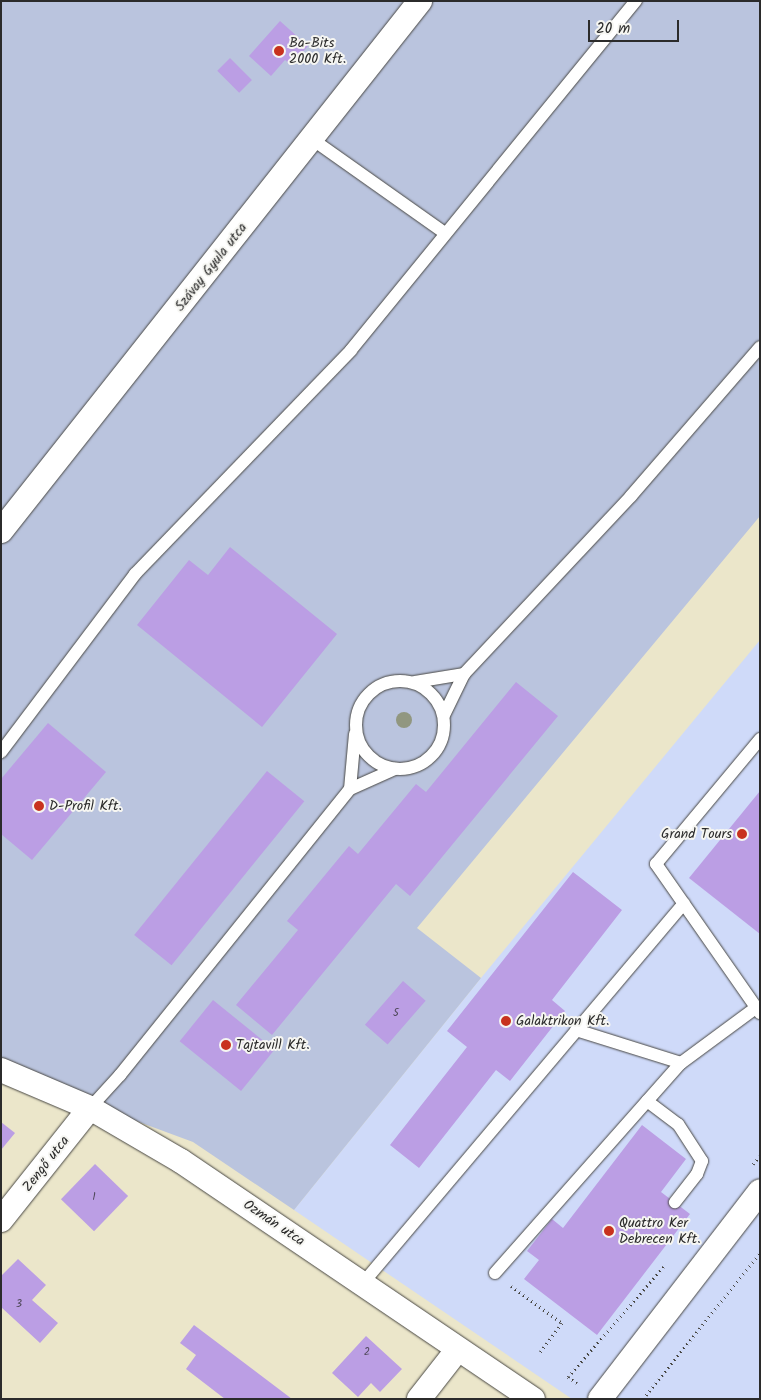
<!DOCTYPE html>
<meta charset="utf-8">
<style>
body{margin:0}
#map{position:relative;width:761px;height:1400px;overflow:hidden;background:#ebe6ca;font-family:Kalam,sans-serif}
div>[style]{position:absolute}
[style*='--x']{left:calc(var(--x)*1px);top:calc(var(--y)*1px);width:calc(var(--w)*1px);rotate:calc(var(--a)*1deg)}
.built>*{inset:0;background:#cfdaf9}
.industrial>*{inset:0;background:#bac4de}
.building>*{inset:0;background:#bb9ee4;transform-origin:0 0}
.path>*{height:3px;margin-top:-1.5px;transform-origin:0;background:repeating-linear-gradient(90deg,#484743 0 1px,transparent 0 5px)}
.roads{filter:drop-shadow(0 0 1px #484743) drop-shadow(0 0 1px #484743)}
.lane>*{height:12px;margin:-6px;padding:0 6px;transform-origin:6px;border-radius:6px;background:#fff}
.lane>.ring{margin:-6px;padding:0;box-sizing:content-box;background:none;border:12px solid #fff;border-radius:50%}
.street>*{height:24px;margin:-12px;padding:0 12px;transform-origin:12px;border-radius:12px;background:#fff}
.trees>*{width:16px;height:16px;margin:-8px;border-radius:50%;background:#919780}
.dots>*{width:14px;height:14px;translate:-50% -50%;box-sizing:border-box;border:2px solid #f6f6f2;border-radius:50%}
span{translate:-50% -50%;white-space:nowrap;text-align:center;line-height:1.15;-webkit-text-stroke:4px #f6f6f2;paint-order:stroke}
.number-label{font-size:11px;color:#4f4859}
.number-label span{-webkit-text-stroke-width:0}
.poi-label{font-size:14px;color:#2b2b2b}
.left{translate:0 -50%;text-align:left}
.right{translate:-100% -50%;text-align:right}
.street-label{font-size:14px;color:#2b2b2b}
.frame{position:absolute;inset:0;border:2px solid #2b2b2b;pointer-events:none}
.scale{position:absolute;left:588px;top:20px;width:91px;height:22px;box-sizing:border-box;border:2px solid #2b2b2b;border-top:0;padding-left:6px;font-size:15px;line-height:18px;white-space:nowrap;color:#2b2b2b;-webkit-text-stroke:4px #f6f6f2;paint-order:stroke}
</style>
<div id="map">
<div class="built">
<i style="clip-path:polygon(760px 640px,760px 1399px,572px 1399px,294px 1210px,481px 978px)"></i>
</div>
<div class="industrial">
<i style="clip-path:polygon(1px 1px,760px 1px,760px 516px,417px 928px,481px 978px,294px 1210px,193px 1142px,1px 1071px)"></i>
</div>
<div class="building">
<i style="clip-path:polygon(280px 21px,308px 46px,291px 65px,285px 60px,271px 76px,249px 56px)"></i>
<i style="left:230px;top:58px;width:31px;height:18px;rotate:45deg"></i>
<i style="clip-path:polygon(230px 547px,337px 634px,262px 727px,137px 625px,189px 560px,208px 575px)"></i>
<i style="clip-path:polygon(516px 682px,558px 716px,410px 896px,396px 884px,272px 1035px,236px 1005px,298px 930px,287px 921px,349px 846px,358px 854px,416px 784px,426px 792px)"></i>
<i style="clip-path:polygon(48px 723px,106px 772px,32px 860px,1px 834px,1px 779px)"></i>
<i style="left:267px;top:771px;width:48px;height:211px;rotate:39deg"></i>
<i style="clip-path:polygon(760px 791px,760px 934px,689px 878px)"></i>
<i style="clip-path:polygon(573px 872px,622px 910px,552px 1000px,565px 1011px,510px 1081px,496px 1070px,419px 1168px,390px 1145px,467px 1047px,447px 1031px)"></i>
<i style="left:403px;top:981px;width:30px;height:58px;rotate:41deg"></i>
<i style="left:213px;top:1000px;width:79px;height:53px;rotate:39deg"></i>
<i style="clip-path:polygon(1px 1122px,15px 1133px,1px 1150px)"></i>
<i style="clip-path:polygon(642px 1125px,686px 1159px,661px 1192px,690px 1214px,597px 1335px,524px 1279px,539px 1260px,527px 1251px,552px 1219px,563px 1228px)"></i>
<i style="left:95px;top:1164px;width:46px;height:49px;rotate:44deg"></i>
<i style="clip-path:polygon(18px 1259px,46px 1285px,32px 1300px,58px 1323px,40px 1343px,1px 1307px,1px 1276px)"></i>
<i style="clip-path:polygon(194px 1325px,292px 1399px,225px 1399px,186px 1369px,196px 1355px,180px 1343px)"></i>
<i style="clip-path:polygon(366px 1336px,402px 1369px,380px 1392px,371px 1383px,358px 1397px,332px 1373px)"></i>
</div>
<div class="path">
<i style="--x:753;--y:1164;--w:11;--a:-49"></i>
<i style="--x:511;--y:1286;--w:63;--a:36"></i>
<i style="--x:562;--y:1323;--w:36;--a:127"></i>
<i style="--x:577;--y:1383;--w:11;--a:-146"></i>
<i style="--x:568;--y:1377;--w:148;--a:-49.1"></i>
<i style="--x:643;--y:1399;--w:187;--a:-51.3"></i>
</div>
<div class="roads">
<div class="lane">
<i style="--x:312;--y:139;--w:163;--a:35.3"></i>
<i class="ring" style="left:356px;top:681px;width:76px;height:76px"></i>
<i style="--x:415;--y:682;--w:50;--a:-9.3"></i>
<i style="--x:444;--y:715;--w:46;--a:-64"></i>
<i style="--x:464;--y:674;--w:244;--a:-46.8"></i>
<i style="--x:631;--y:496;--w:197;--a:-49.1"></i>
<i style="--x:1;--y:752;--w:223;--a:-53"></i>
<i style="--x:135;--y:574;--w:311;--a:-46"></i>
<i style="--x:351;--y:350;--w:451;--a:-50.8"></i>
<i style="--x:350;--y:789;--w:55;--a:-84.8"></i>
<i style="--x:760;--y:1013;--w:182;--a:-124.9"></i>
<i style="--x:656;--y:864;--w:163;--a:-50.2"></i>
<i style="--x:576;--y:1030;--w:110;--a:17.4"></i>
<i style="--x:647;--y:1101;--w:39;--a:37"></i>
<i style="--x:678;--y:1124;--w:44;--a:57"></i>
<i style="--x:702;--y:1161;--w:14;--a:111"></i>
<i style="--x:697;--y:1174;--w:36;--a:128"></i>
<i style="--x:90;--y:1108;--w:45;--a:-47.7"></i>
<i style="--x:120;--y:1075;--w:367;--a:-51.2"></i>
<i style="--x:350;--y:789;--w:49;--a:-24"></i>
<i style="--x:495;--y:1273;--w:281;--a:-48.5"></i>
<i style="--x:681;--y:1063;--w:94;--a:-36.4"></i>
<i style="--x:363;--y:1283;--w:497;--a:-49.8"></i>
</div>
<div class="street">
<i style="--x:1;--y:531;--w:676;--a:-51.67"></i>
<i style="--x:1;--y:1070;--w:97;--a:23.1"></i>
<i style="--x:90;--y:1108;--w:105;--a:30.2"></i>
<i style="--x:181;--y:1161;--w:425;--a:34.1"></i>
<i style="--x:1;--y:1220;--w:143;--a:-51.5"></i>
<i style="--x:419;--y:1399;--w:63;--a:-52"></i>
<i style="--x:600;--y:1399;--w:262;--a:-52.4"></i>
</div>
</div>
<div class="trees">
<i style="left:404px;top:720px"></i>
</div>
<div class="dots">
<i style="left:279px;top:51px;background:#c8321e"></i>
<i style="left:39px;top:806px;background:#c8321e"></i>
<i style="left:742px;top:834px;background:#c8321e"></i>
<i style="left:506px;top:1021px;background:#c8321e"></i>
<i style="left:226px;top:1045px;background:#c8321e"></i>
<i style="left:609px;top:1231px;background:#c8321e"></i>
</div>
<div class="number-label">
<span style="left:396px;top:1013px">5</span>
<span style="left:94px;top:1197px">1</span>
<span style="left:19px;top:1304px">3</span>
<span style="left:367px;top:1352px">2</span>
</div>
<div class="poi-label">
<span class="left" style="left:289px;top:51px">Ba-Bits<br>2000 Kft.</span>
<span class="left" style="left:49px;top:806px">D-Profil Kft.</span>
<span class="right" style="left:732px;top:834px">Grand Tours</span>
<span class="left" style="left:516px;top:1021px">Galaktrikon Kft.</span>
<span class="left" style="left:236px;top:1045px">Tajtavill Kft.</span>
<span class="left" style="left:619px;top:1231px">Quattro Ker<br>Debrecen Kft.</span>
</div>
<div class="street-label">
<span style="left:211px;top:267px;rotate:-52deg">Szávay Gyula utca</span>
<span style="left:46px;top:1164px;rotate:-52deg">Zengő utca</span>
<span style="left:274px;top:1223px;rotate:34deg">Ozmán utca</span>
</div>
<div class="frame"></div>
<div class="scale">20 m</div>
</div>
